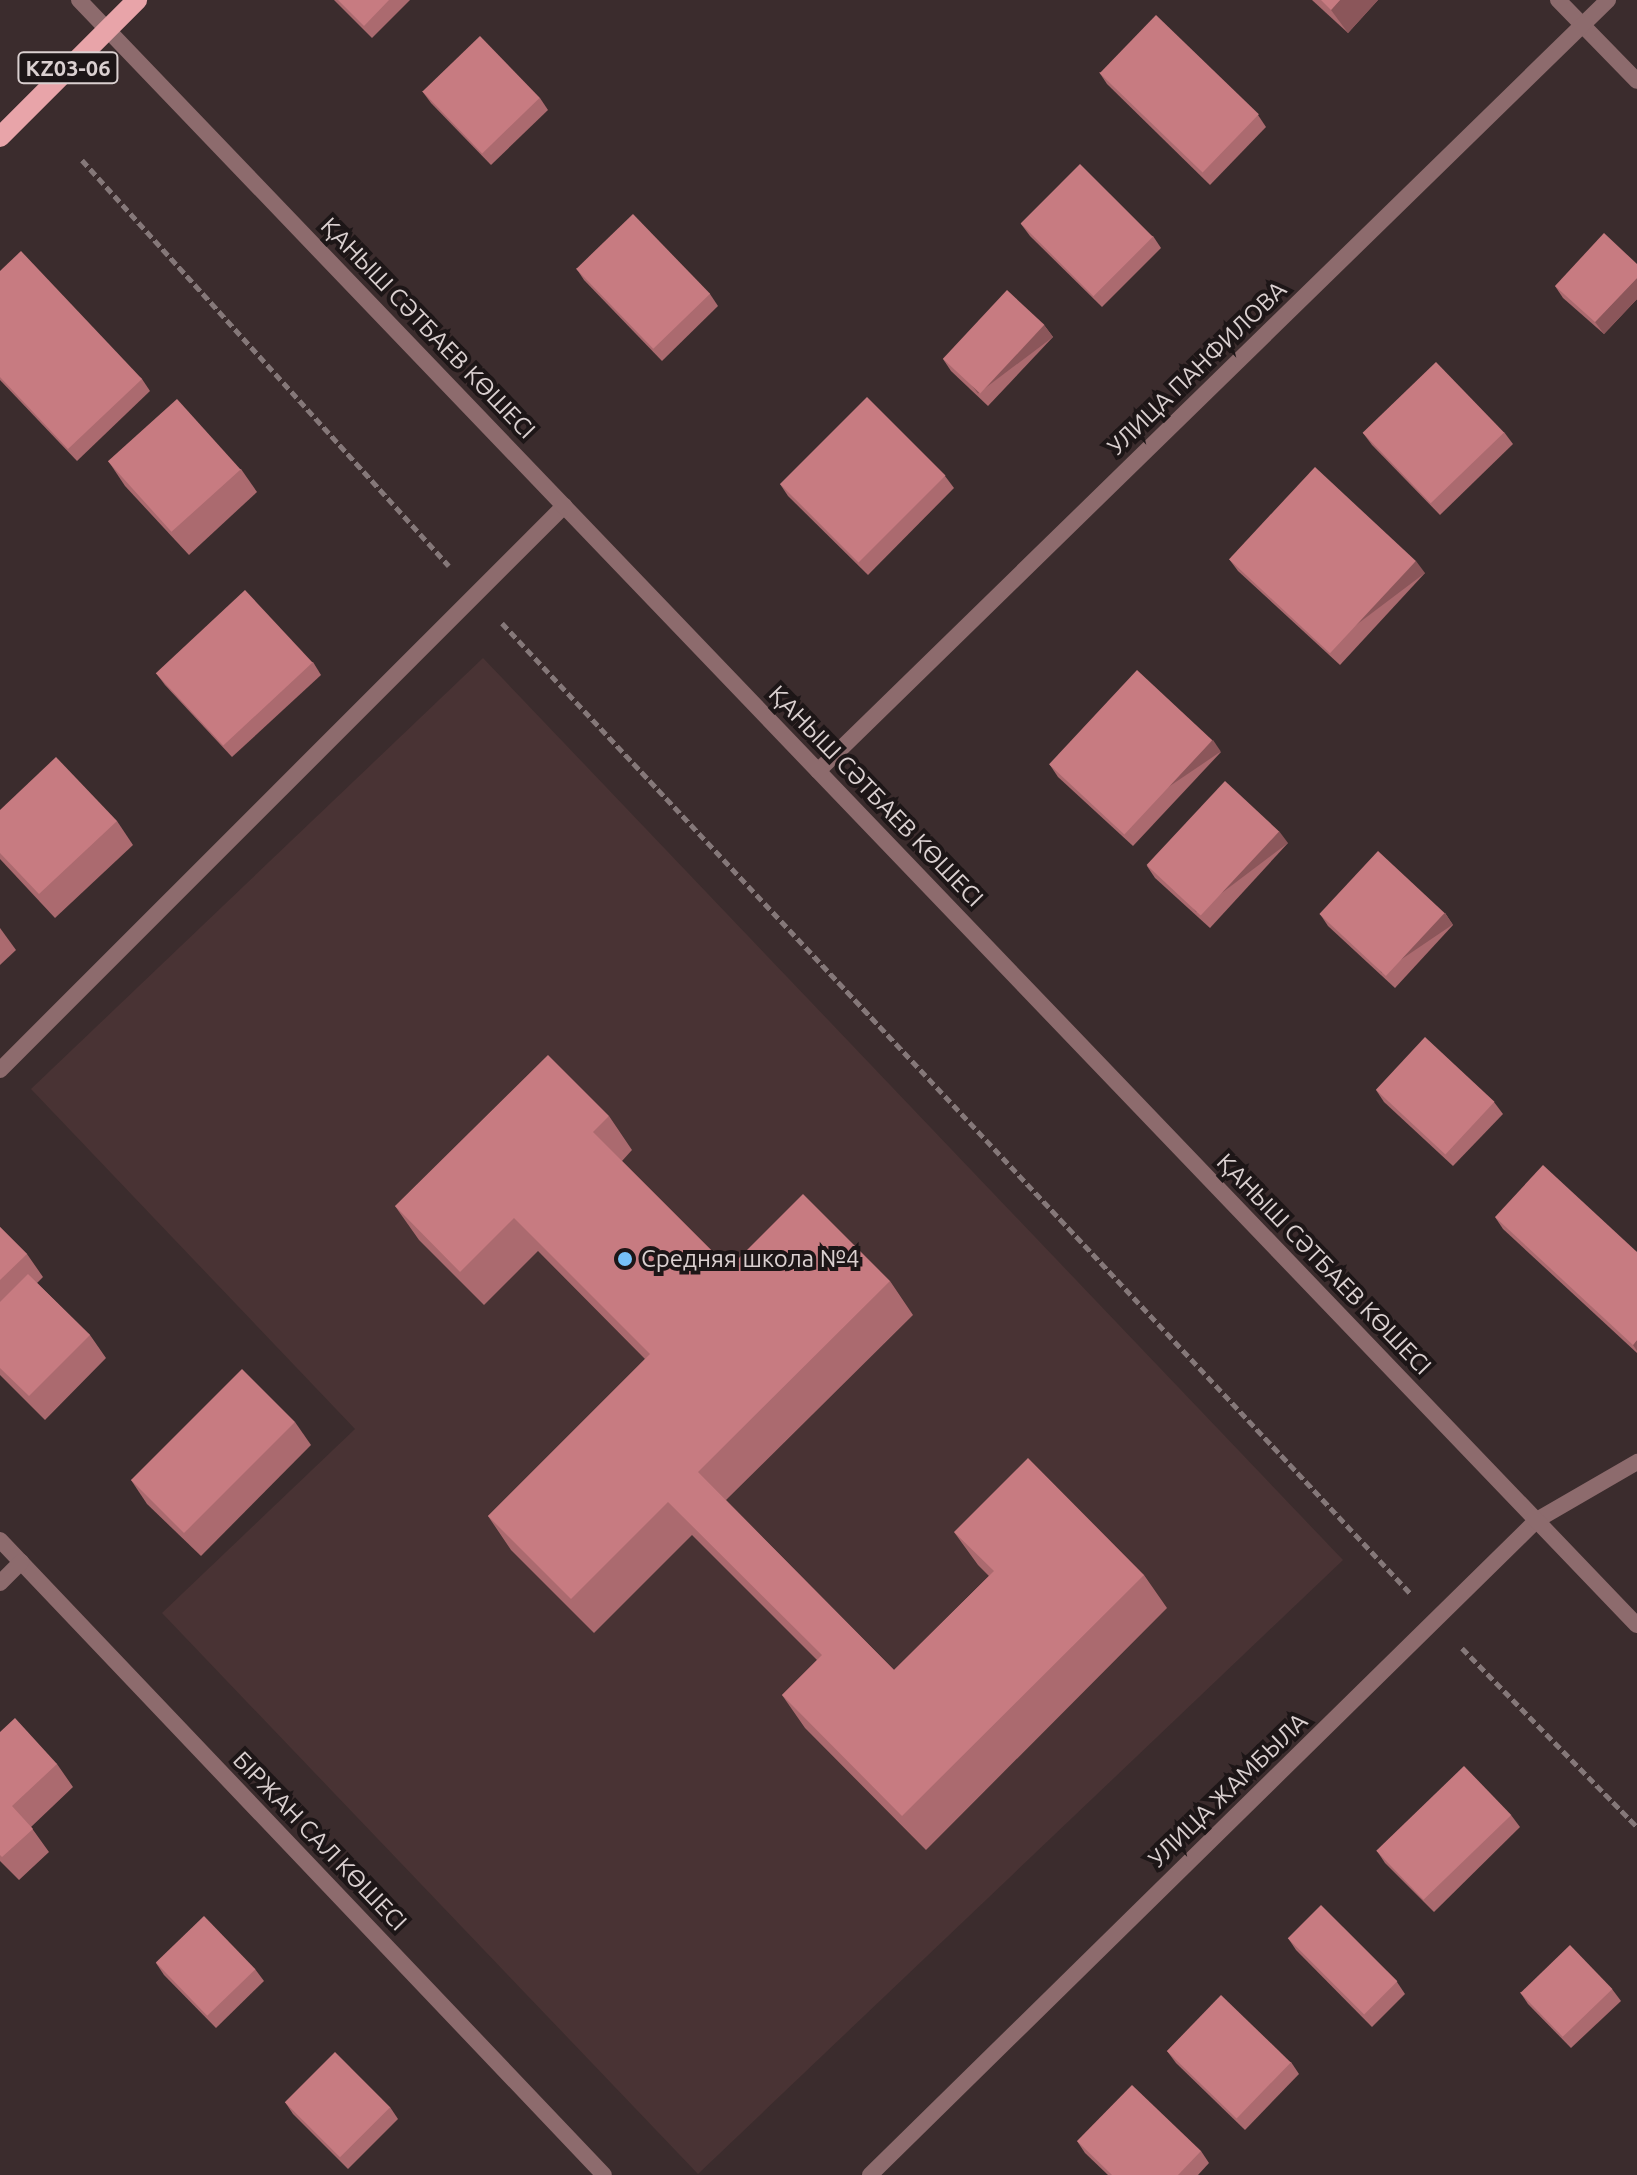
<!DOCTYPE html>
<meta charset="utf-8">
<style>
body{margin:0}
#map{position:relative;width:1637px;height:2175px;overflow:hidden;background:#3b2c2d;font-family:Ubuntu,sans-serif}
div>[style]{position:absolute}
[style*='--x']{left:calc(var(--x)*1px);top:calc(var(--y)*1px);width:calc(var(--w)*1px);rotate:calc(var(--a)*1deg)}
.built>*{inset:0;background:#493334}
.path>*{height:5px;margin-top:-2.5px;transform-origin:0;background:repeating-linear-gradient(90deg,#857879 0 8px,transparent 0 12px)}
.service>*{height:16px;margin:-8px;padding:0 8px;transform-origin:8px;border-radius:8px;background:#8d6b6d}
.minor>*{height:16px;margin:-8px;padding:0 8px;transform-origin:8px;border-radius:8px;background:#8d6b6d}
.tertiary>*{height:16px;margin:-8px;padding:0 8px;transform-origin:8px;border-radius:8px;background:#8d6b6d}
.primary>*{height:20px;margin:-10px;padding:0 10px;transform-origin:10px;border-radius:10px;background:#e8a4a9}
.wall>*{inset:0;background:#ab6a6f}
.shaded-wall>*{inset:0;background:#8b565a;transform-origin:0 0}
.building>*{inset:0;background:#c77b81;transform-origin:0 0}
.dots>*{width:22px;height:22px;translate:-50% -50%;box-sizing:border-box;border:4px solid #1d1617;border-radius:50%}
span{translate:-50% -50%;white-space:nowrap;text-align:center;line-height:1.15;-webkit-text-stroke:8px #1d1617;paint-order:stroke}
.shield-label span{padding:2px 6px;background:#1d1617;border:2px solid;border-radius:6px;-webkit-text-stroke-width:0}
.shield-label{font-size:22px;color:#dad0d0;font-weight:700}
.street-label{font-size:24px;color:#dad0d0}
.poi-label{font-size:24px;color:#dad0d0}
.left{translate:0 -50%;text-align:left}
</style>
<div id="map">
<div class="built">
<i style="clip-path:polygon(483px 658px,1343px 1560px,698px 2174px,162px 1613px,355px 1429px,31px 1089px)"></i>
</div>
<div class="path">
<i style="--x:82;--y:160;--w:547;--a:47.89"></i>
<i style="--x:502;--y:623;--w:1330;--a:46.89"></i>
<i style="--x:1462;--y:1648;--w:250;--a:45.6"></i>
</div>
<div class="service">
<i style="--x:0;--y:1070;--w:798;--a:-45"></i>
</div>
<div class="minor">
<i style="--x:1558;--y:0;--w:113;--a:45.7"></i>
<i style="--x:818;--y:771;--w:1104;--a:-44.3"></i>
<i style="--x:0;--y:1540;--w:876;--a:46.43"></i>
<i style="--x:0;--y:1583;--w:30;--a:-45"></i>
<i style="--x:870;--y:2175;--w:935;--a:-44.48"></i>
<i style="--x:1537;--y:1520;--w:116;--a:-30.1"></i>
</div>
<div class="tertiary">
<i style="--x:79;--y:0;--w:2251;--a:46.21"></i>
</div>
<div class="primary">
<i style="--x:0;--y:137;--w:194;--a:-45"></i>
</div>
<div class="wall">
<i style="clip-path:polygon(334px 0,410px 0,372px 38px)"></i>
<i style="clip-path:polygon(1312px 0,1378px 0,1348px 33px)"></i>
<i style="clip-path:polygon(1099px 72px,1258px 115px,1266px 127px,1210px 185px,1107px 84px)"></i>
<i style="clip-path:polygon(422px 91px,540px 98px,548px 110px,491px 165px,431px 103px)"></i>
<i style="clip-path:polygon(1021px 224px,1153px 236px,1161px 248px,1102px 307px,1030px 236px)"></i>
<i style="clip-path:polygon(1637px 264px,1637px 299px,1604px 334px,1563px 298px,1555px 286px)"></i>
<i style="clip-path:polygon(576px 268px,710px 294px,718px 306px,662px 361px,584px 280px)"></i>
<i style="clip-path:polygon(0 271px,142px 379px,150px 391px,77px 461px,0 380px)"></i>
<i style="clip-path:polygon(1044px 325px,1053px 337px,988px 406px,951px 371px,943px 359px)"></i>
<i style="clip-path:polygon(1504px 432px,1513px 444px,1440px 515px,1372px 445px,1363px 433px)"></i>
<i style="clip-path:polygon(109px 462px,241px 469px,257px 492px,189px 555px,125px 486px)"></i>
<i style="clip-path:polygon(945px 476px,954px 488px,868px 575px,788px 496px,780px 484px)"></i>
<i style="clip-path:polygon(1229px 559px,1425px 573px,1340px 665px,1238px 571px)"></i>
<i style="clip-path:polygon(313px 662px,321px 675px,232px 757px,165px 685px,156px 673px)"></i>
<i style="clip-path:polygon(1221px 752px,1133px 846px,1058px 777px,1050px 765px)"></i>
<i style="clip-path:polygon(0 810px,117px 821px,133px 845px,55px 918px,0 859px)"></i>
<i style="clip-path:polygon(1288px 843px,1210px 928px,1155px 878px,1147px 866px)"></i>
<i style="clip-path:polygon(1445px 913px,1453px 925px,1395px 988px,1328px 926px,1320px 914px)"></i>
<i style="clip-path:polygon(0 928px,16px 950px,0 965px)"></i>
<i style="clip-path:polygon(1376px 1090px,1494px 1102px,1503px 1114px,1453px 1166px,1384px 1102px)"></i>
<i style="clip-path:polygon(609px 1116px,632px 1150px,622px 1161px,729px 1268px,890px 1281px,913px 1315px,726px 1500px,894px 1670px,989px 1576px,978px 1565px,954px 1532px,1144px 1575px,1167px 1608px,926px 1850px,805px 1728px,782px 1695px,817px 1660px,692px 1535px,594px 1633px,511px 1550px,488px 1516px,645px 1359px,538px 1251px,484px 1305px,419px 1240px,395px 1206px)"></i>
<i style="clip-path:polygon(1495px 1217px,1637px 1252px,1637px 1353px,1503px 1229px)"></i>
<i style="clip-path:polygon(0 1227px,27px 1254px,43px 1277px,37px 1283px,90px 1335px,106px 1358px,45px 1420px,0 1375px)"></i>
<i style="clip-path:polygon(295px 1422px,311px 1445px,201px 1556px,147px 1504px,131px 1480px)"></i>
<i style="clip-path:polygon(0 1732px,57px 1764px,73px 1787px,31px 1827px,49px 1852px,19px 1880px,0 1861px)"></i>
<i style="clip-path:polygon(1511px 1815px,1520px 1827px,1434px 1912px,1385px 1863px,1377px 1851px)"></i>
<i style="clip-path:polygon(1288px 1938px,1397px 1982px,1405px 1994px,1372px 2027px,1296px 1950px)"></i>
<i style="clip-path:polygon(156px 1963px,255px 1969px,264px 1981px,216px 2028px,164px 1975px)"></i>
<i style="clip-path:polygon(1612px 1989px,1621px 2001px,1571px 2048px,1528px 2004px,1520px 1992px)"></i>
<i style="clip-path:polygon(1167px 2051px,1291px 2062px,1299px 2074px,1245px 2130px,1176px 2063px)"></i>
<i style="clip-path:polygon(285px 2102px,390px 2107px,398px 2119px,348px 2169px,293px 2114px)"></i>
<i style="clip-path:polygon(1077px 2141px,1201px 2151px,1209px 2163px,1198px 2175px,1108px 2175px,1085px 2153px)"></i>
</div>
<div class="shaded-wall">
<i style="clip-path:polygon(1340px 0,1378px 0,1348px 33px,1331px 10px)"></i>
<i style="clip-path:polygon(1637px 278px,1637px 299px,1604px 334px,1595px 322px)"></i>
<i style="left:1044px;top:325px;width:15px;height:94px;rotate:53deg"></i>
<i style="left:1416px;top:561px;width:15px;height:125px;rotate:53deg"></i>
<i style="left:1213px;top:740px;width:14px;height:129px;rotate:56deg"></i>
<i style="left:1279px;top:831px;width:15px;height:115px;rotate:53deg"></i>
<i style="left:1445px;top:913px;width:14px;height:86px;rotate:56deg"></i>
<i style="clip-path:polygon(1637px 1340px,1637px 1351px,1633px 1345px)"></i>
</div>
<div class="building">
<i style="clip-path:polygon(338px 0,389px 0,364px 26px)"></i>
<i style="clip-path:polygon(1321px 0,1340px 0,1331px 10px)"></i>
<i style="left:1156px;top:15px;width:143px;height:81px;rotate:44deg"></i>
<i style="left:480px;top:36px;width:86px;height:80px;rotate:46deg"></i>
<i style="left:1080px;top:164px;width:103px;height:84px;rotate:45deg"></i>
<i style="left:633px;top:214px;width:111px;height:79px;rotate:46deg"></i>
<i style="clip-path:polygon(1604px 233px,1637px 264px,1637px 278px,1595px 322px,1555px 286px)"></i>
<i style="clip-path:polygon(21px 251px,142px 379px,68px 449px,0 377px,0 271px)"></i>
<i style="left:1007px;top:290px;width:51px;height:94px;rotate:43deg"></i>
<i style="left:1436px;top:362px;width:98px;height:102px;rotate:46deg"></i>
<i style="left:867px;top:397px;width:111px;height:123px;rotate:45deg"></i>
<i style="left:177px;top:399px;width:95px;height:93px;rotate:48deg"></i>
<i style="left:1315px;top:467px;width:138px;height:126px;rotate:43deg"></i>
<i style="left:245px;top:590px;width:99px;height:122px;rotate:47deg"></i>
<i style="left:1137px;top:670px;width:103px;height:129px;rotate:43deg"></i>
<i style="clip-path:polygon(56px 757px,117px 821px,39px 894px,0 853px,0 810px)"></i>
<i style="left:1225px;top:781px;width:74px;height:115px;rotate:43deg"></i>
<i style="left:1378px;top:851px;width:91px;height:86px;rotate:43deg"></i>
<i style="left:1425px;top:1037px;width:95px;height:72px;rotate:43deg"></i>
<i style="clip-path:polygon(548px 1055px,609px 1116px,593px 1132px,729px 1268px,803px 1194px,890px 1281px,698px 1472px,894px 1670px,994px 1571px,954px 1532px,1028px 1458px,1144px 1575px,902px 1816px,782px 1695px,822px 1655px,668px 1502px,571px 1599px,488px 1516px,650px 1354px,514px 1218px,460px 1272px,395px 1206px)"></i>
<i style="clip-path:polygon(1543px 1165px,1637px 1252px,1637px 1340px,1633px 1345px,1495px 1217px)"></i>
<i style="clip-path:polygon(0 1227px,27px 1254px,0 1280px)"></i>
<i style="clip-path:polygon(28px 1274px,90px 1335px,29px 1396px,0 1368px,0 1302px)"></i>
<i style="left:242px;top:1369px;width:75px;height:157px;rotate:45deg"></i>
<i style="clip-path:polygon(15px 1718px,57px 1764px,12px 1806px,33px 1829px,2px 1857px,0 1855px,0 1732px)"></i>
<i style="left:1464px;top:1766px;width:68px;height:122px;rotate:46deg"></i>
<i style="left:1321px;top:1905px;width:108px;height:47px;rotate:45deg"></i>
<i style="left:204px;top:1916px;width:74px;height:67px;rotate:46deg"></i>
<i style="left:1570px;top:1945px;width:61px;height:69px;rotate:46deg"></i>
<i style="left:1221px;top:1995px;width:97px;height:78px;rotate:44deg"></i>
<i style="left:335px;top:2052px;width:78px;height:71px;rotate:45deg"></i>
<i style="clip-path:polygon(1132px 2085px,1201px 2151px,1178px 2175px,1112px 2175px,1077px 2141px)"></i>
</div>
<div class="dots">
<i style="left:625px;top:1259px;background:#76c0f7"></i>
</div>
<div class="shield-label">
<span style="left:68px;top:68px">KZ03-06</span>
</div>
<div class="street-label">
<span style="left:428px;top:328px;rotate:46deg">ҚАНЫШ СӘТБАЕВ КӨШЕСІ</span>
<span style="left:1197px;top:368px;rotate:-44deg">УЛИЦА ПАНФИЛОВА</span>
<span style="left:876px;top:796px;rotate:46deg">ҚАНЫШ СӘТБАЕВ КӨШЕСІ</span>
<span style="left:1324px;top:1264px;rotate:46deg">ҚАНЫШ СӘТБАЕВ КӨШЕСІ</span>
<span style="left:1228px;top:1790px;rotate:-44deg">УЛИЦА ЖАМБЫЛА</span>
<span style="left:320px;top:1841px;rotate:46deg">БІРЖАН САЛ КӨШЕСІ</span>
</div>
<div class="poi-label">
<span class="left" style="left:641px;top:1259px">Средняя школа №4</span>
</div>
</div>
